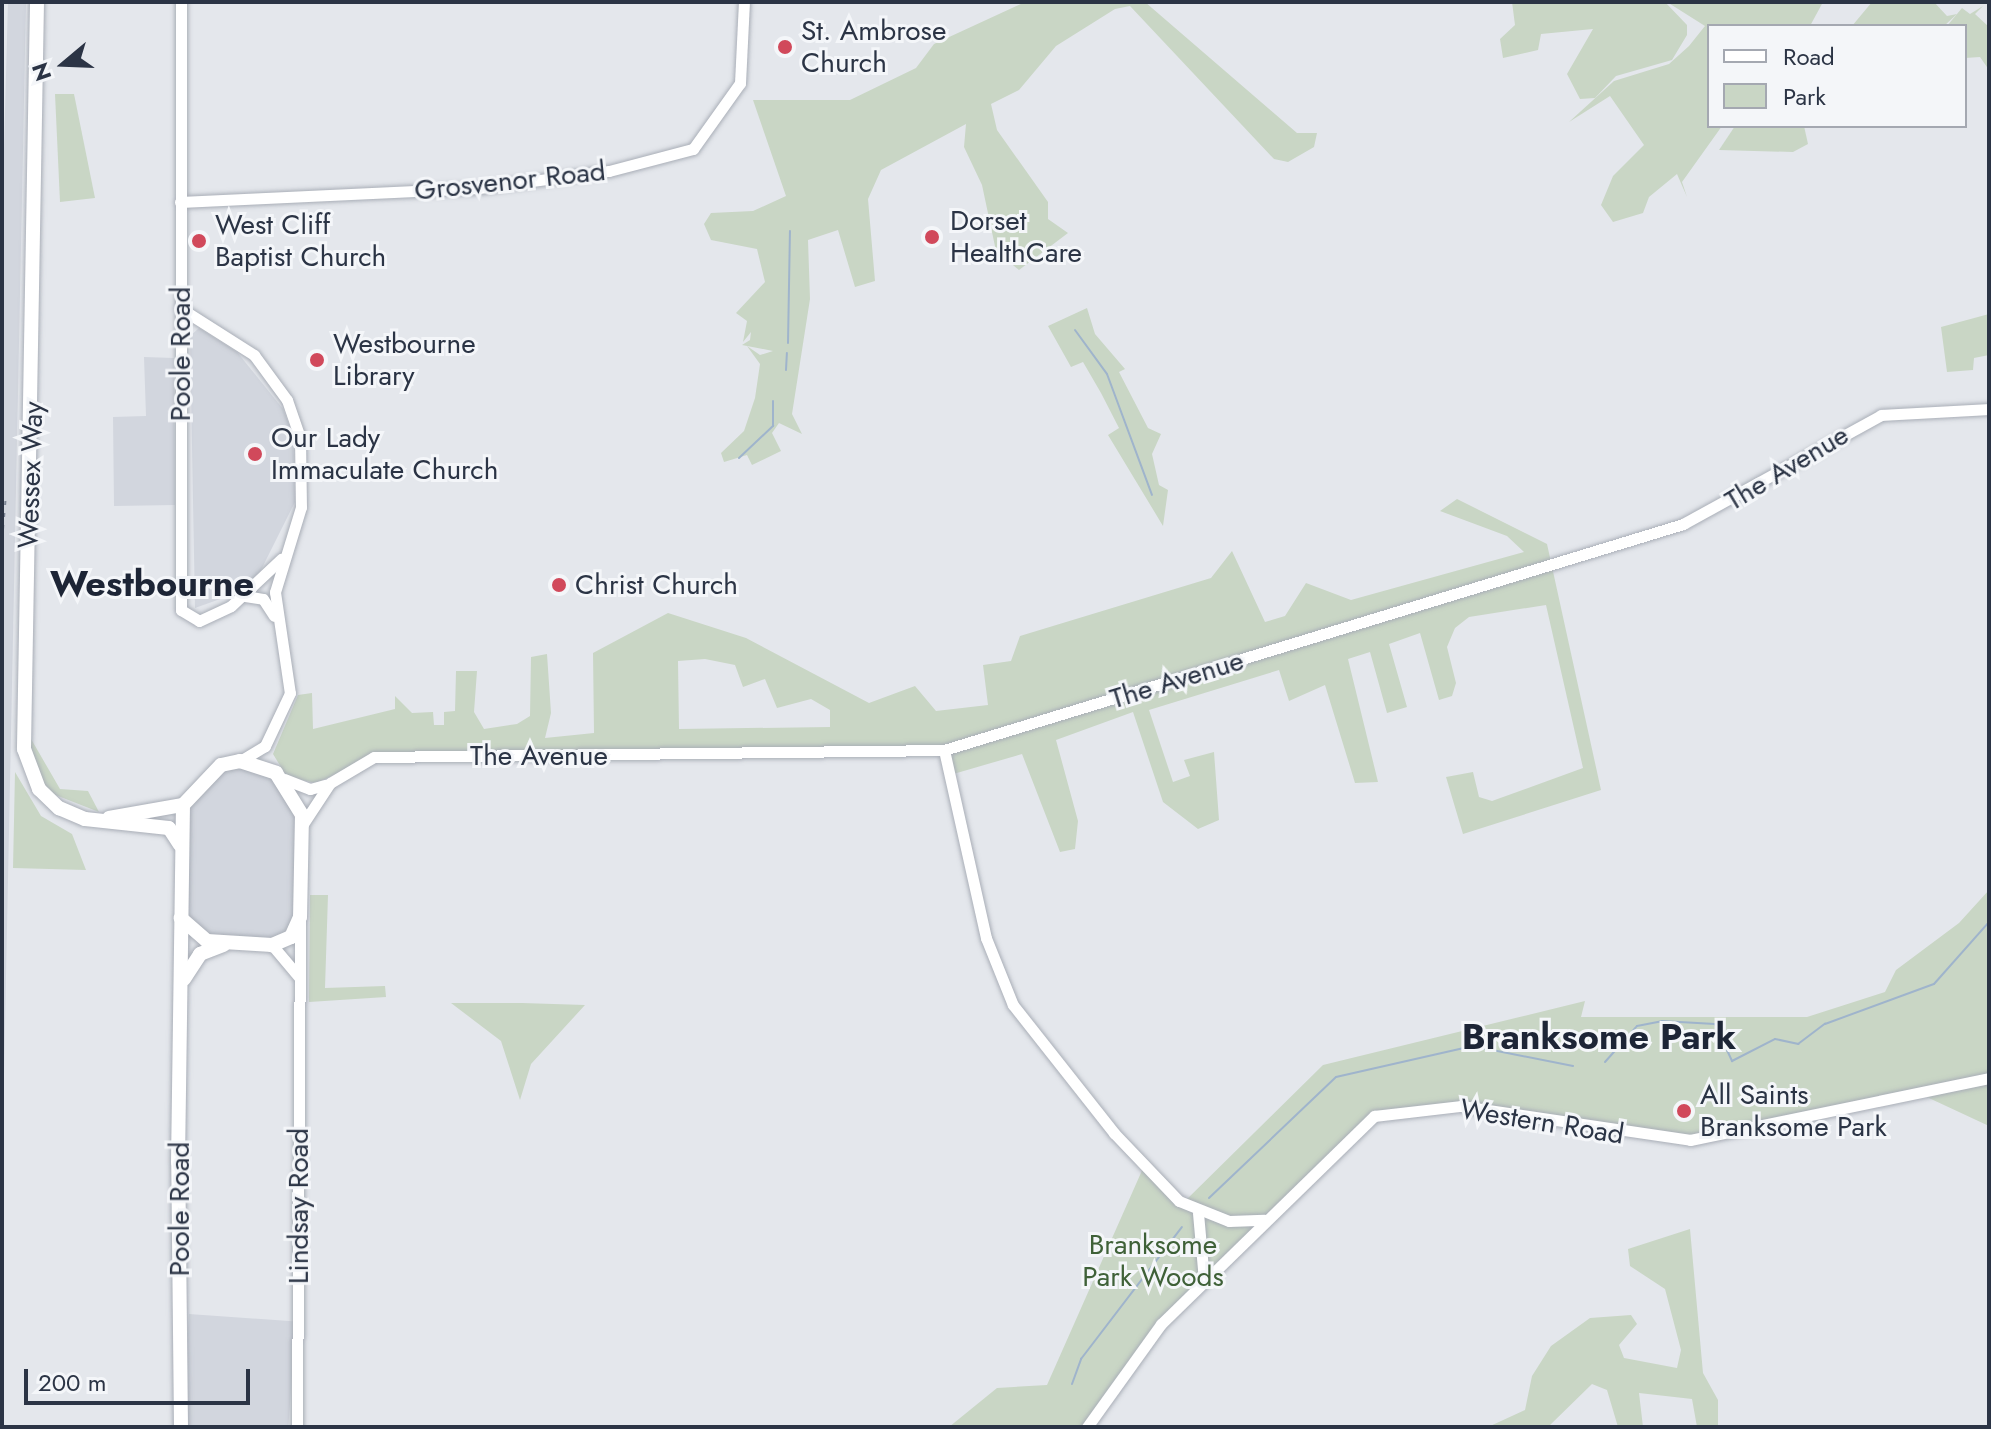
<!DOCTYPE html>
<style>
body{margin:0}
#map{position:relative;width:1991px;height:1429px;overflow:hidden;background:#e4e7ec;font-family:Jost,sans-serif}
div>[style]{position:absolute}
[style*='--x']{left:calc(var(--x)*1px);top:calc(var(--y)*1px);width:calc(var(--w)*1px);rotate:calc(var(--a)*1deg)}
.built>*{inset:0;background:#d2d6de;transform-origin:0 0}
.green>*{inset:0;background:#c9d6c5}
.stream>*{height:2px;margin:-1px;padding:0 1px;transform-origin:1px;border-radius:1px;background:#9fb4cc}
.roads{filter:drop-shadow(0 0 2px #a9aeb7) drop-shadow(0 0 2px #a9aeb7)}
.secondary>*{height:11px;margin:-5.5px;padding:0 5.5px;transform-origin:5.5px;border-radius:5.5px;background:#fff}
.highway>*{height:14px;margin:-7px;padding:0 7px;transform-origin:7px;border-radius:7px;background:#fff}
.rail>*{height:2px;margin-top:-1px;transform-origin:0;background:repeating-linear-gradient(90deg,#7d8696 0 4px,transparent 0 12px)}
.dots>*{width:22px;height:22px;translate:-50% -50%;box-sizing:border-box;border:4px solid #f4f6f9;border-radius:50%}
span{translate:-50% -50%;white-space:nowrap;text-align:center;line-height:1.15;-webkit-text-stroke:6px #f4f6f9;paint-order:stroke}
.poi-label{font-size:28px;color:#2b3445}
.left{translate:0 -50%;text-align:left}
.street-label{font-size:28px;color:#2b3445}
.park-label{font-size:28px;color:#3f6138}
.district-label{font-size:36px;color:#1d2536;font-weight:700}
.frame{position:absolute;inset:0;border:4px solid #2b3445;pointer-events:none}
.legend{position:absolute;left:1707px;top:24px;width:260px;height:104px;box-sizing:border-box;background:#f4f6f9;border:2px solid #a4a8b1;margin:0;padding:10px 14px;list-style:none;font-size:24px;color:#2b3445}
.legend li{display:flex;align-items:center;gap:16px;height:40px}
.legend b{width:40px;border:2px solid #a4a8b1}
.north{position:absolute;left:24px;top:24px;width:80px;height:80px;-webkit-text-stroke:6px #f4f6f9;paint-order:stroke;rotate:251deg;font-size:22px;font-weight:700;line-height:32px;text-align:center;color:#2b3445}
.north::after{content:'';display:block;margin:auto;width:28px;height:36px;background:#2b3445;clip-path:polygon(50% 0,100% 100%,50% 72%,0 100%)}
.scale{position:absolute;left:24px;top:1369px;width:226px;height:36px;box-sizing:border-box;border:4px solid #2b3445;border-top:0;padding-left:10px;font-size:24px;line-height:28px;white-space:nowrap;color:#2b3445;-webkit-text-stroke:6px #f4f6f9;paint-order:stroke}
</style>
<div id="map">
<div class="built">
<i style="clip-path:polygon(8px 2px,26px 2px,2px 1172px,2px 220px)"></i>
<i style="clip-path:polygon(199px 328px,237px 352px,283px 409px,293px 435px,295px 502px,260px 572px,237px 593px,195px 608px,190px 336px)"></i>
<i style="clip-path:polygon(144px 357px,174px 358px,175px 505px,114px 506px,113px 417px,146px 416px)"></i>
<i style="clip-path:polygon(240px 761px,294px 791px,300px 917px,291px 937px,232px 943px,189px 927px,184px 800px)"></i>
<i style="left:189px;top:1314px;width:107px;height:113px;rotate:4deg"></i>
</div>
<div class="green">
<i style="clip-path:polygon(1025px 2px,1145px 2px,1297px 133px,1317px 133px,1314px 147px,1288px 162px,1274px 159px,1130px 6px,1115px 9px,1056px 46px,1019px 90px,991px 104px,997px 130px,1048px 202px,1048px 219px,1068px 233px,1019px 270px,996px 251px,982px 185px,964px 147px,966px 124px,881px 170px,868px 199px,875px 281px,855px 287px,838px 230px,808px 240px,810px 299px,792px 414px,802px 434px,779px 423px,772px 433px,781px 451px,752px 465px,747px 455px,724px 462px,721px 453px,744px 431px,755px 398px,760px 364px,747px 346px,760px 355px,773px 351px,742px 345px,750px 340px,751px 332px,743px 342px,747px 321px,736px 313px,765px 282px,757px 249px,711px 240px,704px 224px,711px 213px,753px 211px,786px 196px,753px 100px,850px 100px,916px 68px,934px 44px)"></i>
<i style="clip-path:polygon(1512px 2px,1665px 2px,1687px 25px,1687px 35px,1672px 60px,1616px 76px,1595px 98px,1580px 99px,1567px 74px,1593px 29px,1541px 34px,1538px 50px,1503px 58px,1500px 39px,1515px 25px)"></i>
<i style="clip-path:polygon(1667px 2px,1823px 2px,1810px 26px,1709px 26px,1709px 126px,1722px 126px,1682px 182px,1687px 197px,1677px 174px,1649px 197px,1643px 213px,1613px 222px,1601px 205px,1613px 176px,1644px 145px,1610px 96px,1569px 122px,1614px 81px,1669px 64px,1689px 46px,1705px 26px)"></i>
<i style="clip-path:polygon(1872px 2px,1934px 2px,1947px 16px,1957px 14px,1944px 26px,1852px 26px)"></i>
<i style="clip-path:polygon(1983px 6px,1975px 14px,1989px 27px,1989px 70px,1980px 57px,1965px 58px,1965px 26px,1947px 26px,1962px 8px,1970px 14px)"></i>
<i style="clip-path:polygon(55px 94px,74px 94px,95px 198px,60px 202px)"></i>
<i style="clip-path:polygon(1735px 126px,1804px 126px,1808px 144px,1793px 152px,1719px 150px)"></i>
<i style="clip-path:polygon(1087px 308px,1095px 334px,1125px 369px,1119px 372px,1148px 428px,1161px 434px,1152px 454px,1159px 485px,1168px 490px,1163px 526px,1108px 435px,1119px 428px,1101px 393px,1083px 362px,1071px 367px,1048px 326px)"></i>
<i style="clip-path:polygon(1989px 314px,1989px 355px,1974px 358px,1973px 370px,1947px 372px,1941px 327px)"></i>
<i style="clip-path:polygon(evenodd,1457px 499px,1547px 544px,1601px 790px,1463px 834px,1446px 777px,1473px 772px,1479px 797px,1492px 801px,1583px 768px,1546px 605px,1469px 617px,1455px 628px,1447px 647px,1456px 683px,1452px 696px,1439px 700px,1420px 633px,1389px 644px,1407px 707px,1387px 713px,1370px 652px,1348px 659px,1378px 782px,1355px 783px,1325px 685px,1289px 701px,1279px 670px,1149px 710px,1173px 782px,1190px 776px,1184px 760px,1214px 752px,1219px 820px,1198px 829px,1163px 802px,1133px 712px,1056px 740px,1078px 821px,1075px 849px,1060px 852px,1022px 754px,950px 775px,944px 750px,374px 757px,316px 783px,287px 777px,273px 754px,298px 695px,312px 693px,313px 729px,395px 709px,395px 696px,412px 713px,433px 712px,434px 725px,444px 725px,444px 712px,455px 711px,456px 671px,477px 671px,474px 712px,484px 729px,517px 724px,530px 716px,531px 657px,547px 654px,551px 713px,545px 738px,594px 733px,593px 653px,668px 613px,746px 638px,869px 703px,915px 686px,936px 711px,988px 705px,983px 665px,1011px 661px,1020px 636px,1211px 578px,1232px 551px,1265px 622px,1285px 616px,1306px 583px,1351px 600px,1524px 552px,1507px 536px,1440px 511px,1457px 499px,705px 659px,735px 665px,743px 687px,765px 679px,777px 708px,811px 699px,830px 710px,830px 727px,679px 729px,678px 661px,705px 659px)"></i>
<i style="clip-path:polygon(27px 732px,60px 789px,88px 791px,99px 812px,53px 794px,39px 779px)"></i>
<i style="clip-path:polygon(15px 772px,41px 816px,72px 834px,86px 870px,13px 868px)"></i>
<i style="clip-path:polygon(1989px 890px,1989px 1126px,1916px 1092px,1703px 1138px,1484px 1109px,1374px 1116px,1161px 1324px,1087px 1427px,949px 1427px,997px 1388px,1047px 1385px,1144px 1166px,1183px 1203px,1323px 1065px,1585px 1001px,1581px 1017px,1807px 1017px,1885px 992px,1896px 970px,1959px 923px)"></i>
<i style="clip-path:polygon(310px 895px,328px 895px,325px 988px,385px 986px,386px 997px,309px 1002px)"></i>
<i style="clip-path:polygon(451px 1003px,522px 1003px,585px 1005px,531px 1064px,520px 1100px,501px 1041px)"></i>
<i style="clip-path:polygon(1690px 1229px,1703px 1373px,1718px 1400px,1718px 1427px,1697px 1427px,1692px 1399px,1639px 1393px,1643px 1427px,1618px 1427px,1607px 1390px,1592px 1384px,1548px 1427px,1488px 1427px,1525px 1410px,1532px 1376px,1551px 1346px,1590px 1318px,1631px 1315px,1637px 1324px,1619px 1345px,1624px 1358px,1677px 1368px,1681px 1350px,1665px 1289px,1630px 1266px,1628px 1249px)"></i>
</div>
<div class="stream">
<i style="--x:1075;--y:330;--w:54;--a:54"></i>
<i style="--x:1107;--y:374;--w:129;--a:69.6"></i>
<i style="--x:788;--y:343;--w:112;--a:-89"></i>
<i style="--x:786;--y:370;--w:17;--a:-87"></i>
<i style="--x:739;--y:458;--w:47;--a:-43.3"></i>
<i style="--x:773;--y:426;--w:25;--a:-90"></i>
<i style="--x:1605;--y:1062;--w:48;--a:-48.4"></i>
<i style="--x:1637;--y:1026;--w:25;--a:-11"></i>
<i style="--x:1662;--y:1021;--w:53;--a:3.2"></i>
<i style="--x:1715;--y:1024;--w:41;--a:65.3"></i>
<i style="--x:1732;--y:1061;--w:48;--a:-27.1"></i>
<i style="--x:1775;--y:1039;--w:24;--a:12"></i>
<i style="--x:1798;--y:1044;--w:34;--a:-37"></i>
<i style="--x:1825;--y:1024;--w:116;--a:-20.2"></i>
<i style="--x:1934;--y:984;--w:83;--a:-48.4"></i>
<i style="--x:1209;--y:1198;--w:175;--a:-43.6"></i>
<i style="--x:1336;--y:1077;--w:139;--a:-12.8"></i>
<i style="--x:1472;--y:1046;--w:103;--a:11.2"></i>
<i style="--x:1072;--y:1384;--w:27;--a:-70"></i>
<i style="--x:1081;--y:1359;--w:166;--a:-52.6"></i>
</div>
<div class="roads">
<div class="secondary">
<i style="--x:181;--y:2;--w:608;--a:90"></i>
<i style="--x:181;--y:610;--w:21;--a:31"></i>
<i style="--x:199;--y:621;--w:35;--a:-25"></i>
<i style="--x:231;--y:606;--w:69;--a:-43.2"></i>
<i style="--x:180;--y:202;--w:299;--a:-2.7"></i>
<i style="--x:479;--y:188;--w:131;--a:-7.5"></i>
<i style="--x:609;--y:171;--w:87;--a:-14.7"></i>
<i style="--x:693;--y:149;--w:81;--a:-54.5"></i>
<i style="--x:740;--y:83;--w:81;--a:-87.2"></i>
<i style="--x:180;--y:308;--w:88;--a:32.4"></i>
<i style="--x:254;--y:355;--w:56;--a:53.7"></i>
<i style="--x:287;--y:400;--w:39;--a:71"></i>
<i style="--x:300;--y:437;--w:70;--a:89.2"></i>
<i style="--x:301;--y:507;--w:89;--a:107"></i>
<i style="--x:275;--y:592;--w:102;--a:81.6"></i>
<i style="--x:290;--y:693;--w:59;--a:115.3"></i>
<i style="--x:265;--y:746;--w:29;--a:149"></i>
<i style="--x:245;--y:596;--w:18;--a:9"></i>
<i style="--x:263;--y:599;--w:20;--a:57"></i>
<i style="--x:944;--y:750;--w:193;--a:77.4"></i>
<i style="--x:986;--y:938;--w:72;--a:68.1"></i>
<i style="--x:1013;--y:1005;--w:163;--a:51.7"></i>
<i style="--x:1114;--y:1133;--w:94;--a:46.3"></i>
<i style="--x:1179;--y:1201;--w:54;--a:21.8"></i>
<i style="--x:1229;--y:1221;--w:35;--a:-2"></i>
<i style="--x:284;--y:779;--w:28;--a:21"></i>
<i style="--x:310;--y:789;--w:16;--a:-15"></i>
<i style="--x:303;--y:824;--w:49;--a:-56.6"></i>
<i style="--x:330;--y:783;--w:51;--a:-30.6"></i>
<i style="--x:374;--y:757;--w:570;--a:-0.7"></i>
<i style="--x:944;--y:750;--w:773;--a:-17"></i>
<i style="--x:1683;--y:524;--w:226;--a:-28.8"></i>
<i style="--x:1881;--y:415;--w:108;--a:-3.2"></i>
<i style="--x:272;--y:945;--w:42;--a:49.8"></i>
<i style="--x:1198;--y:1213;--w:67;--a:84.9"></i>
<i style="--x:297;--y:1427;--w:509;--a:-89.66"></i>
<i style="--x:1087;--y:1427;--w:127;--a:-54.3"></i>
<i style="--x:1161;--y:1324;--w:298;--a:-44.3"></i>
<i style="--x:1374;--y:1116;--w:88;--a:-6.6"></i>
<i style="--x:1461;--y:1106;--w:232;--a:8.4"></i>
<i style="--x:1690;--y:1140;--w:305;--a:-11.7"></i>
</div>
<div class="highway">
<i style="--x:37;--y:2;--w:747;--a:91"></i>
<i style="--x:24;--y:749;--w:43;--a:69.4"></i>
<i style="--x:39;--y:789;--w:28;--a:44"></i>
<i style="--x:59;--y:808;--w:28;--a:23"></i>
<i style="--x:85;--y:819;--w:84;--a:6.1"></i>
<i style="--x:169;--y:828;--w:20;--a:57"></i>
<i style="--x:109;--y:818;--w:75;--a:-10"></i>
<i style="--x:184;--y:979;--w:30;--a:-57"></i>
<i style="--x:200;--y:954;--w:25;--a:-21"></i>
<i style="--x:181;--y:1427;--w:265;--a:-90.6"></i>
<i style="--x:178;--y:1162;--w:357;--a:-89.2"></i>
<i style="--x:183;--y:805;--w:55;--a:-46.5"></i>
<i style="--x:221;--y:765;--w:19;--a:-12"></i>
<i style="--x:240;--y:761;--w:38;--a:18"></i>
<i style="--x:276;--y:773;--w:49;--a:58.2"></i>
<i style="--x:302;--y:815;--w:102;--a:91.1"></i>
<i style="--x:300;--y:917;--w:22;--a:114"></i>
<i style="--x:291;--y:937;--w:21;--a:157"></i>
<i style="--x:272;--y:945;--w:65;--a:-176.5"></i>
<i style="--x:207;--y:941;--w:35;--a:-139"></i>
</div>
</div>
<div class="rail">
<i style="--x:2;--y:541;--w:47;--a:-85.1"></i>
</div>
<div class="dots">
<i style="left:785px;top:47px;background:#d1495b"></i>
<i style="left:932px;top:237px;background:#d1495b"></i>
<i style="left:199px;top:241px;background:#d1495b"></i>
<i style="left:317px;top:360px;background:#d1495b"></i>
<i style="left:255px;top:454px;background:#d1495b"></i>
<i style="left:559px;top:585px;background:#d1495b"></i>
<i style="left:1684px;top:1111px;background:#d1495b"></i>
</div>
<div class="poi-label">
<span class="left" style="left:801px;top:47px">St. Ambrose<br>Church</span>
<span class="left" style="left:950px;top:237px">Dorset<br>HealthCare</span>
<span class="left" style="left:215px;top:241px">West Cliff<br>Baptist Church</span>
<span class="left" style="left:333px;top:360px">Westbourne<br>Library</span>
<span class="left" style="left:271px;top:454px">Our Lady<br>Immaculate Church</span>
<span class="left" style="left:575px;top:585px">Christ Church</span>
<span class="left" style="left:1700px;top:1111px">All Saints<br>Branksome Park</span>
</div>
<div class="street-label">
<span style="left:510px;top:181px;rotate:-6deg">Grosvenor Road</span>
<span style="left:181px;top:354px;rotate:-90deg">Poole Road</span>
<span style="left:1787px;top:468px;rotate:-31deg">The Avenue</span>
<span style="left:31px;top:475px;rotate:-88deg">Wessex Way</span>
<span style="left:1177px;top:680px;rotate:-17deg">The Avenue</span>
<span style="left:539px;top:756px">The Avenue</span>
<span style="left:1542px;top:1122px;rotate:9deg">Western Road</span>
<span style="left:299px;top:1206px;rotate:-90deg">Lindsay Road</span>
<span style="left:180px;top:1209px;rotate:-90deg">Poole Road</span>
</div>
<div class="park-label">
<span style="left:1153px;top:1261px">Branksome<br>Park Woods</span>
</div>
<div class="district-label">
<span style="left:152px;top:584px">Westbourne</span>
<span style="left:1599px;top:1037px">Branksome Park</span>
</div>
<div class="frame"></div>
<ul class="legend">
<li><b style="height:10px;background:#fff"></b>Road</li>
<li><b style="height:22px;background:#c9d6c5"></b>Park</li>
</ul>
<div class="north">N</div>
<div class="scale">200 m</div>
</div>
